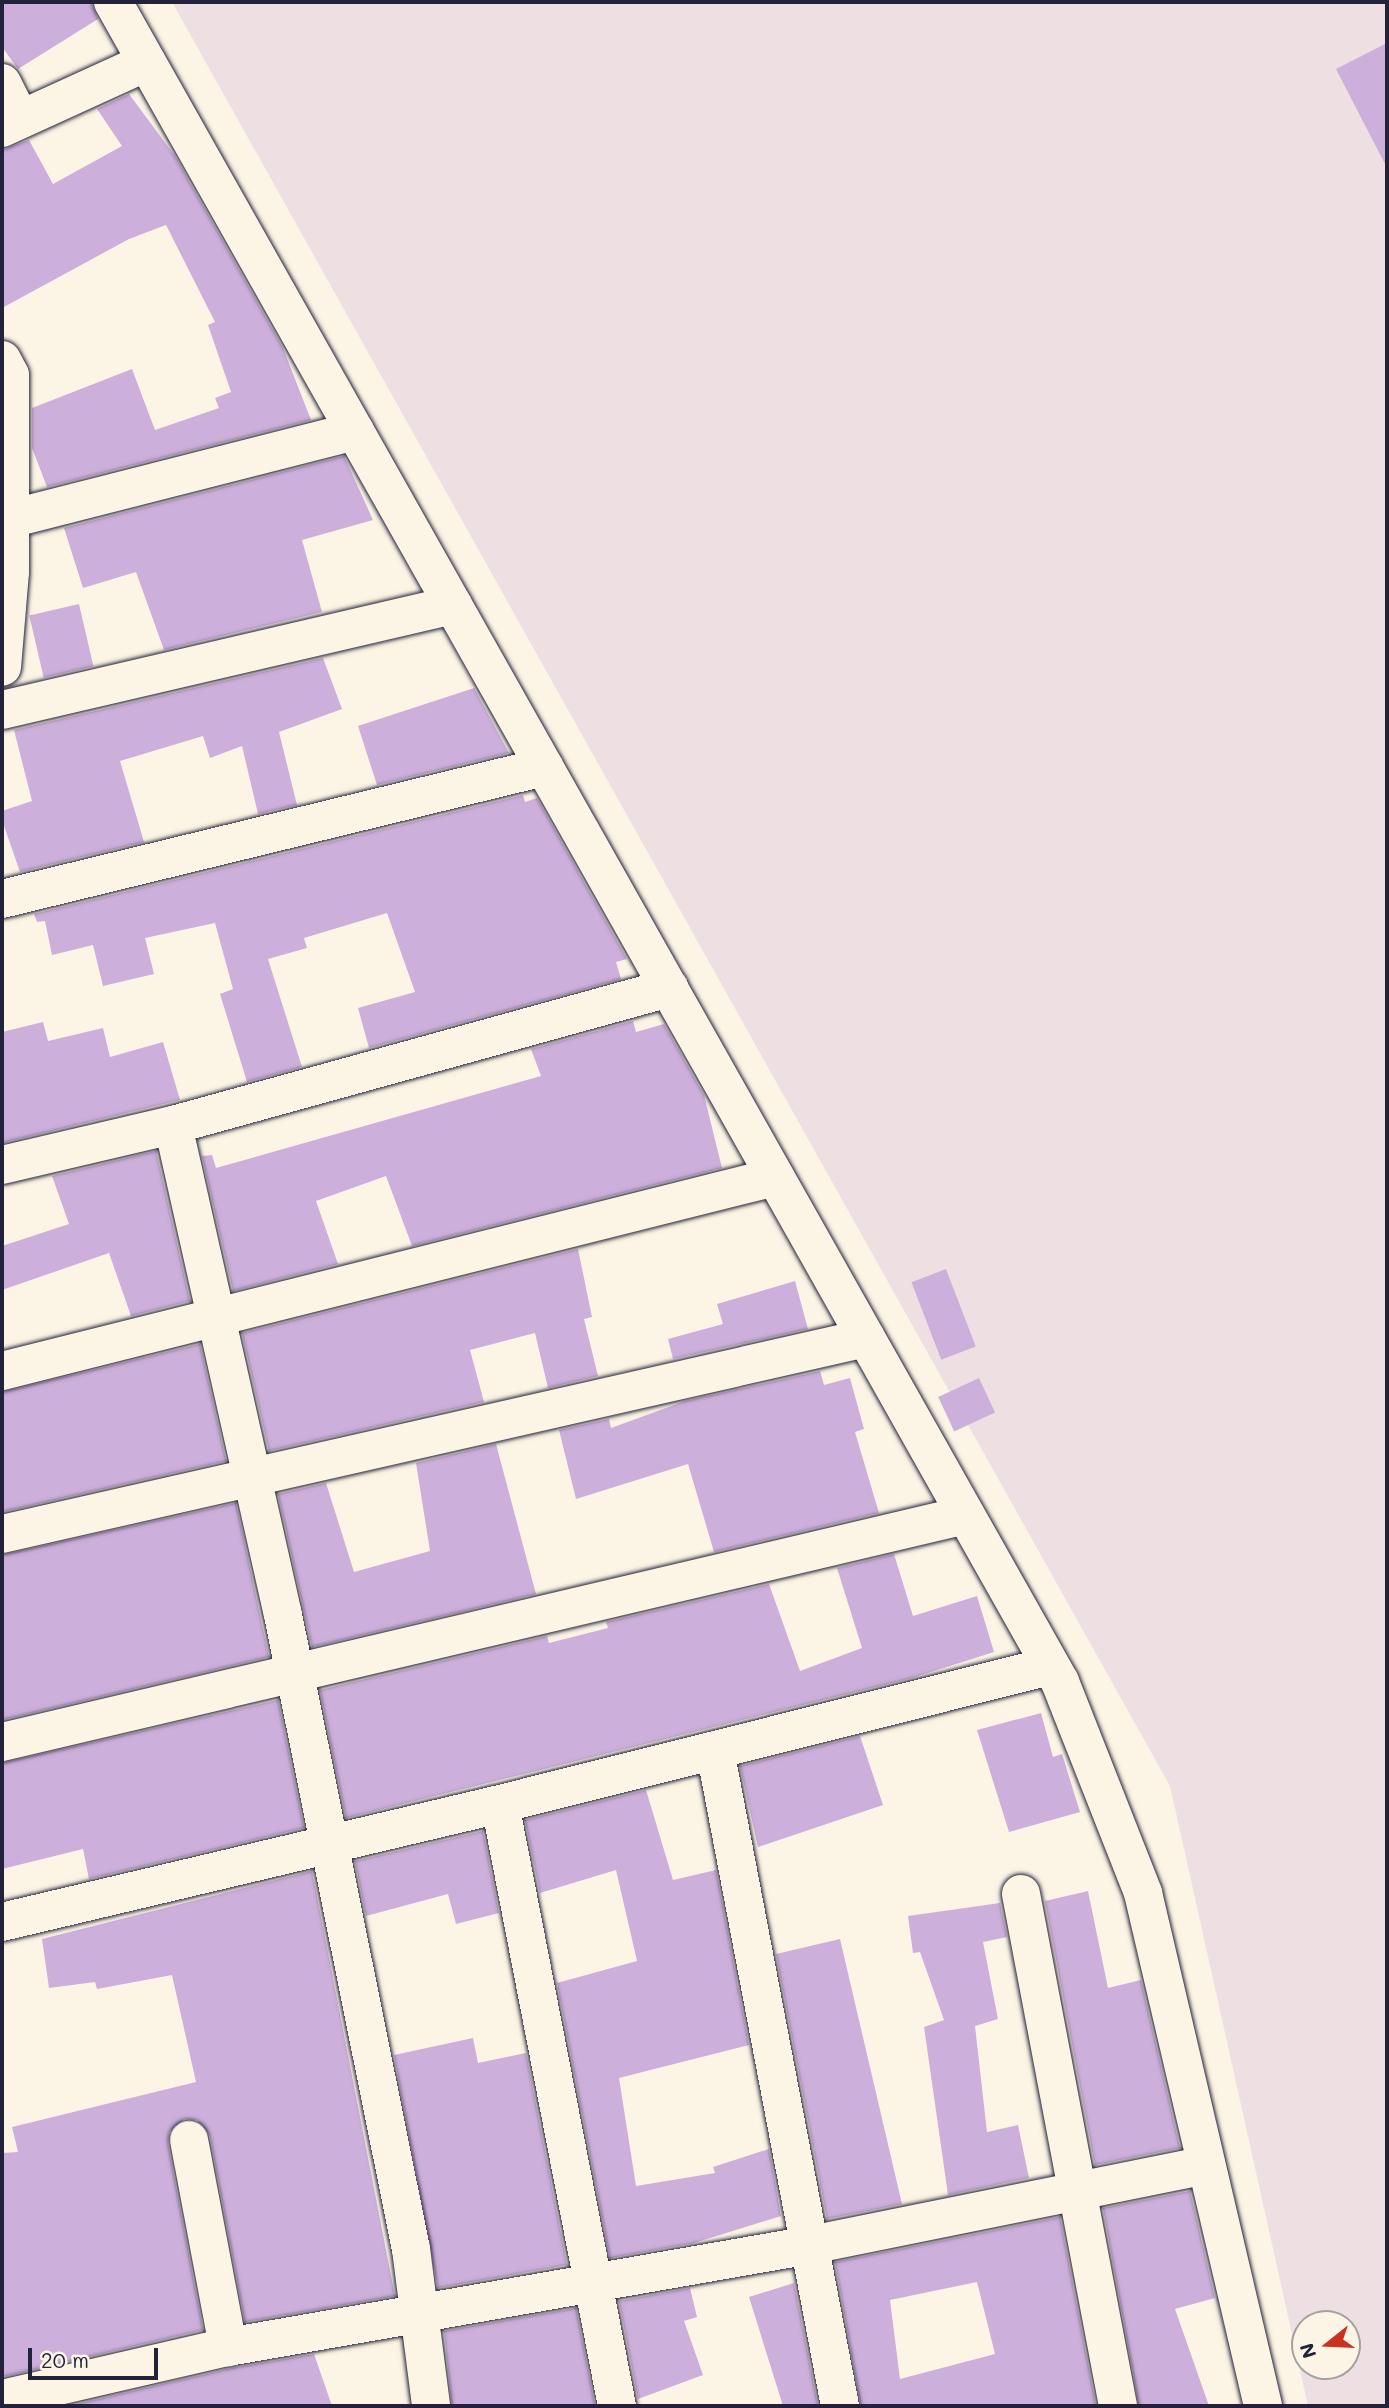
<!DOCTYPE html>
<style>
body{margin:0}
#map{position:relative;width:1389px;height:2408px;overflow:hidden;background:#fcf5e5;font-family:Mali,sans-serif}
div>[style]{position:absolute}
[style*='--x']{left:calc(var(--x)*1px);top:calc(var(--y)*1px);width:calc(var(--w)*1px);rotate:calc(var(--a)*1deg)}
.built>*{inset:0;background:#eee0e2}
.building>*{inset:0;background:#cdafdc;transform-origin:0 0}
.roads{filter:drop-shadow(0 0 2px #22223b) drop-shadow(0 0 2px #22223b)}
.minor>*{height:38px;margin:-19px;padding:0 19px;transform-origin:19px;border-radius:19px;background:#fcf5e5}
span{translate:-50% -50%;white-space:nowrap;text-align:center;line-height:1.15;-webkit-text-stroke:6px #fcf5e5;paint-order:stroke}
.frame{position:absolute;inset:0;border:4px solid #22223b;pointer-events:none}
.north{position:absolute;left:1291px;top:2310px;width:70px;height:70px;box-sizing:border-box;background:#fcf5e5;border:2px solid #a5a1a1;border-radius:50%;rotate:252deg;font-size:19px;font-weight:700;line-height:28px;text-align:center;color:#22223b}
.north::after{content:'';display:block;margin:auto;width:24px;height:32px;background:#c8321e;clip-path:polygon(50% 0,100% 100%,50% 72%,0 100%)}
.scale{position:absolute;left:28px;top:2348px;width:130px;height:32px;box-sizing:border-box;border:4px solid #22223b;border-top:0;padding-left:9px;font-size:21px;line-height:24px;white-space:nowrap;color:#22223b;-webkit-text-stroke:5px #fcf5e5;paint-order:stroke}
</style>
<div id="map">
<div class="built">
<i style="clip-path:polygon(evenodd,172px 2px,1387px 2px,1387px 2406px,1308px 2406px,1170px 1786px,172px 2px,1305px 2324px,1347px 2324px,1347px 2366px,1305px 2366px,1305px 2324px)"></i>
</div>
<div class="building">
<i style="clip-path:polygon(2px 2px,91px 2px,98px 19px,18px 69px,2px 47px)"></i>
<i style="clip-path:polygon(1387px 43px,1387px 168px,1336px 69px)"></i>
<i style="clip-path:polygon(129px 94px,175px 156px,283px 348px,311px 420px,47px 487px,32px 448px,32px 408px,132px 369px,155px 430px,219px 408px,215px 398px,231px 392px,208px 325px,215px 322px,166px 225px,129px 239px,2px 308px,2px 150px,29px 140px,53px 184px,122px 146px,97px 109px)"></i>
<i style="clip-path:polygon(344px 456px,373px 520px,302px 540px,322px 612px,164px 650px,136px 572px,83px 588px,64px 528px)"></i>
<i style="left:79px;top:604px;width:64px;height:51px;rotate:77deg"></i>
<i style="clip-path:polygon(323px 658px,342px 709px,279px 732px,297px 805px,258px 814px,242px 746px,210px 758px,203px 736px,120px 761px,144px 842px,20px 872px,2px 820px,2px 811px,32px 801px,14px 730px)"></i>
<i style="clip-path:polygon(474px 688px,509px 753px,377px 785px,358px 726px)"></i>
<i style="clip-path:polygon(523px 795px,525px 802px,537px 798px,627px 959px,616px 962px,621px 979px,369px 1048px,358px 1008px,415px 992px,387px 913px,304px 938px,307px 948px,268px 959px,302px 1067px,247px 1082px,220px 994px,233px 989px,215px 923px,145px 938px,154px 974px,103px 986px,93px 945px,52px 955px,45px 921px,37px 922px,34px 914px)"></i>
<i style="clip-path:polygon(633px 1021px,636px 1032px,664px 1024px,704px 1095px,722px 1168px,412px 1246px,386px 1176px,316px 1201px,338px 1264px,233px 1291px,202px 1156px,212px 1155px,216px 1168px,541px 1076px,531px 1049px)"></i>
<i style="clip-path:polygon(43px 1022px,48px 1041px,103px 1028px,110px 1057px,163px 1042px,180px 1100px,2px 1143px,2px 1032px)"></i>
<i style="clip-path:polygon(156px 1151px,190px 1301px,131px 1316px,109px 1253px,2px 1290px,2px 1246px,69px 1224px,52px 1176px)"></i>
<i style="clip-path:polygon(578px 1249px,592px 1317px,584px 1319px,598px 1376px,548px 1388px,535px 1333px,470px 1350px,484px 1402px,269px 1451px,242px 1333px)"></i>
<i style="left:946px;top:1269px;width:83px;height:37px;rotate:69deg"></i>
<i style="clip-path:polygon(795px 1281px,808px 1329px,673px 1359px,668px 1339px,723px 1324px,717px 1304px)"></i>
<i style="clip-path:polygon(200px 1344px,226px 1461px,2px 1512px,2px 1392px)"></i>
<i style="clip-path:polygon(820px 1371px,824px 1385px,850px 1378px,864px 1429px,855px 1432px,879px 1513px,714px 1552px,688px 1464px,576px 1499px,559px 1430px,609px 1419px,611px 1428px,685px 1401px)"></i>
<i style="left:979px;top:1378px;width:38px;height:45px;rotate:65deg"></i>
<i style="clip-path:polygon(496px 1444px,536px 1594px,312px 1647px,278px 1494px,326px 1483px,354px 1572px,430px 1551px,416px 1463px)"></i>
<i style="clip-path:polygon(236px 1503px,269px 1657px,2px 1720px,2px 1555px)"></i>
<i style="clip-path:polygon(894px 1554px,913px 1616px,977px 1596px,994px 1652px,912px 1678px,346px 1818px,320px 1690px,547px 1636px,549px 1643px,608px 1628px,606px 1622px,769px 1584px,800px 1671px,862px 1648px,837px 1568px)"></i>
<i style="clip-path:polygon(278px 1700px,304px 1828px,89px 1879px,83px 1849px,2px 1869px,2px 1763px)"></i>
<i style="clip-path:polygon(1041px 1713px,1053px 1757px,1062px 1754px,1080px 1812px,1009px 1832px,977px 1730px)"></i>
<i style="clip-path:polygon(860px 1736px,883px 1805px,758px 1847px,740px 1766px)"></i>
<i style="clip-path:polygon(646px 1790px,673px 1880px,716px 1870px,749px 2045px,619px 2078px,636px 2186px,715px 2173px,713px 2167px,769px 2149px,781px 2216px,694px 2243px,610px 2258px,557px 1983px,637px 1961px,616px 1870px,540px 1893px,525px 1820px)"></i>
<i style="clip-path:polygon(483px 1831px,499px 1913px,456px 1924px,448px 1894px,366px 1916px,355px 1861px)"></i>
<i style="clip-path:polygon(312px 1871px,395px 2296px,245px 2322px,210px 2136px,197px 2120px,184px 2119px,169px 2132px,168px 2144px,203px 2330px,2px 2377px,2px 2153px,18px 2152px,12px 2127px,196px 2082px,172px 1975px,97px 1989px,95px 1982px,49px 1988px,42px 1939px)"></i>
<i style="clip-path:polygon(1088px 1891px,1108px 1988px,1141px 1980px,1180px 2148px,1095px 2165px,1045px 1901px)"></i>
<i style="clip-path:polygon(1000px 1903px,1007px 1937px,983px 1942px,998px 2019px,975px 2026px,987px 2132px,1018px 2125px,1029px 2178px,948px 2195px,924px 2027px,944px 2020px,920px 1952px,913px 1953px,908px 1916px)"></i>
<i style="clip-path:polygon(840px 1939px,902px 2204px,827px 2219px,776px 1954px)"></i>
<i style="clip-path:polygon(473px 2038px,478px 2063px,526px 2053px,567px 2265px,438px 2288px,394px 2055px)"></i>
<i style="clip-path:polygon(1190px 2191px,1215px 2298px,1175px 2309px,1209px 2406px,1139px 2406px,1103px 2208px)"></i>
<i style="clip-path:polygon(evenodd,1060px 2217px,1096px 2406px,861px 2406px,835px 2262px,1060px 2217px,977px 2282px,995px 2354px,900px 2379px,890px 2300px,977px 2282px)"></i>
<i style="clip-path:polygon(794px 2283px,818px 2406px,783px 2406px,749px 2297px)"></i>
<i style="clip-path:polygon(690px 2288px,697px 2317px,684px 2321px,703px 2375px,638px 2399px,619px 2301px)"></i>
<i style="clip-path:polygon(576px 2308px,595px 2406px,452px 2406px,444px 2331px)"></i>
<i style="clip-path:polygon(314px 2354px,332px 2406px,68px 2406px,232px 2368px)"></i>
</div>
<div class="roads">
<div class="minor">
<i style="--x:113;--y:2;--w:1929;--a:60.59"></i>
<i style="--x:1060;--y:1682;--w:227;--a:68.5"></i>
<i style="--x:1143;--y:1893;--w:527;--a:76.83"></i>
<i style="--x:2;--y:83;--w:40;--a:63.4"></i>
<i style="--x:2;--y:128;--w:159;--a:-24.5"></i>
<i style="--x:2;--y:360;--w:17;--a:62"></i>
<i style="--x:10;--y:375;--w:197;--a:90"></i>
<i style="--x:10;--y:572;--w:95;--a:94.8"></i>
<i style="--x:10;--y:519;--w:356;--a:-14.3"></i>
<i style="--x:2;--y:710;--w:463;--a:-13.1"></i>
<i style="--x:2;--y:899;--w:558;--a:-13.69"></i>
<i style="--x:173;--y:1125;--w:502;--a:77.35"></i>
<i style="--x:283;--y:1615;--w:647;--a:78.59"></i>
<i style="--x:411;--y:2249;--w:158;--a:82.7"></i>
<i style="--x:2;--y:1165;--w:176;--a:-13.2"></i>
<i style="--x:173;--y:1125;--w:515;--a:-15.44"></i>
<i style="--x:2;--y:1371;--w:797;--a:-14.09"></i>
<i style="--x:2;--y:1534;--w:886;--a:-12.78"></i>
<i style="--x:2;--y:1742;--w:990;--a:-13.25"></i>
<i style="--x:715;--y:1750;--w:668;--a:79.21"></i>
<i style="--x:1021;--y:1894;--w:521;--a:79.27"></i>
<i style="--x:2;--y:1922;--w:512;--a:-13.33"></i>
<i style="--x:189;--y:2140;--w:211;--a:79.3"></i>
<i style="--x:2;--y:2399;--w:232;--a:-13"></i>
<i style="--x:228;--y:2347;--w:591;--a:-9.94"></i>
<i style="--x:810;--y:2245;--w:404;--a:-11.4"></i>
<i style="--x:617;--y:2406;--w:613;--a:-101"></i>
<i style="--x:500;--y:1804;--w:567;--a:-14.09"></i>
</div>
</div>
<div class="frame"></div>
<div class="north">N</div>
<div class="scale">20 m</div>
</div>
